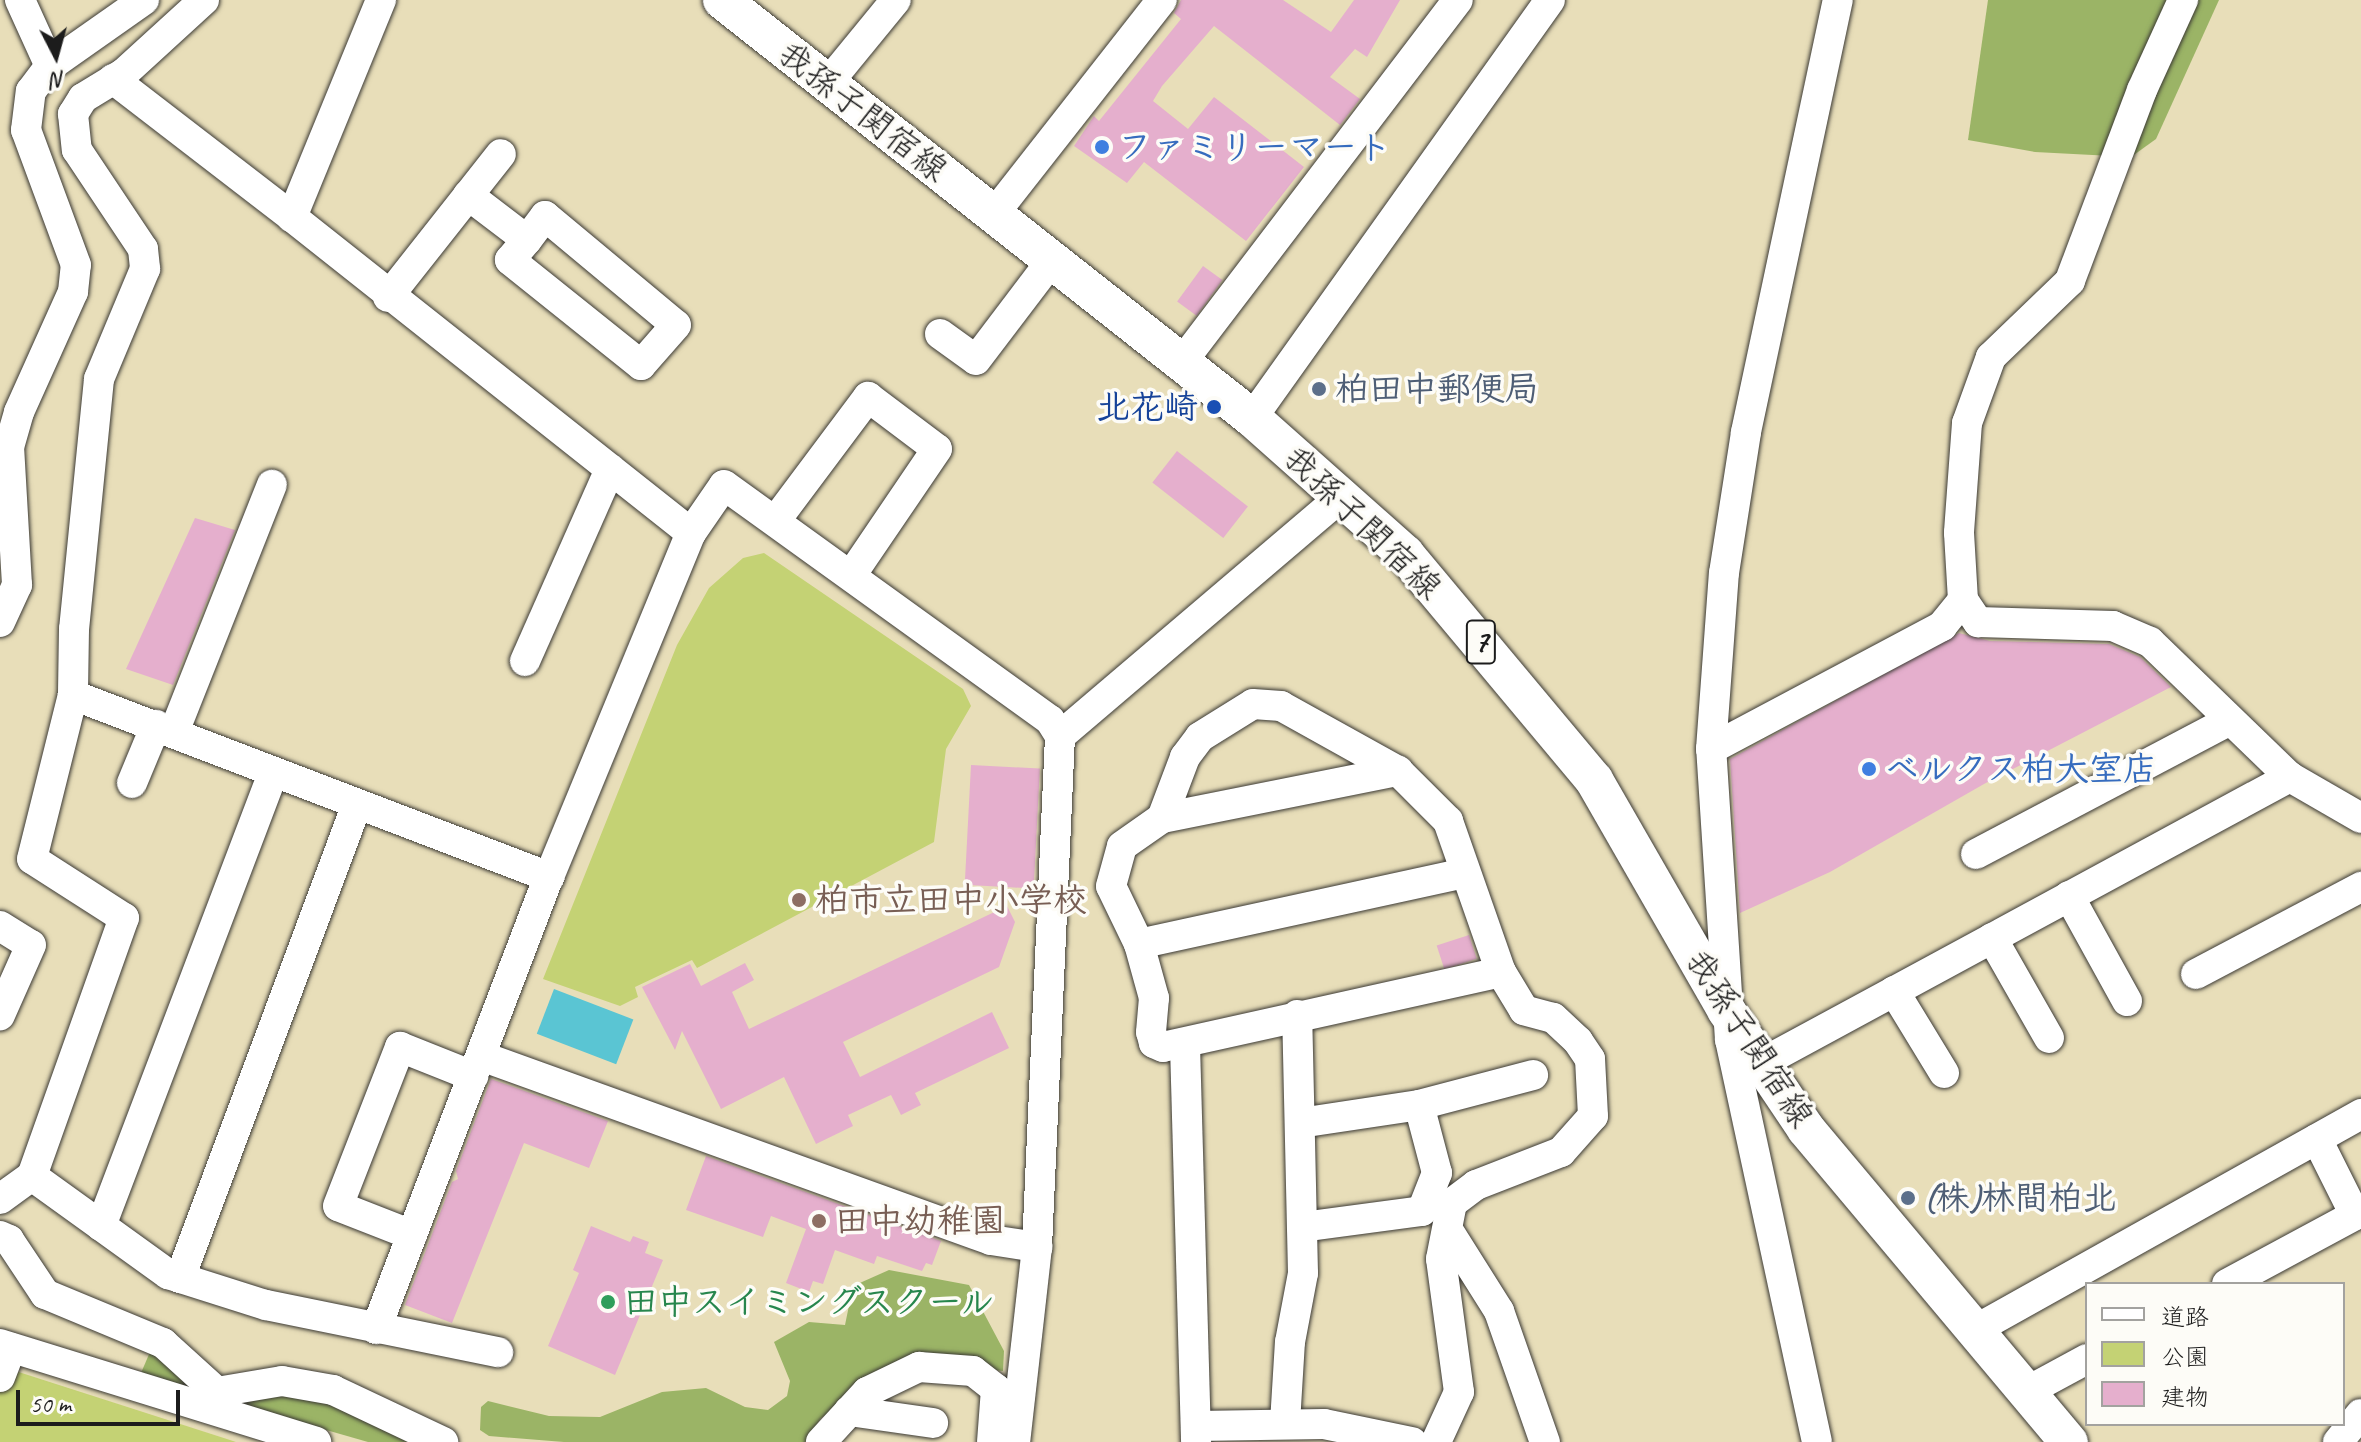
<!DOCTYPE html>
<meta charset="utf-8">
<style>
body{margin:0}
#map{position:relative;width:2361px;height:1442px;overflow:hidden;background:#e8deb9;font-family:Caveat,"Klee One",sans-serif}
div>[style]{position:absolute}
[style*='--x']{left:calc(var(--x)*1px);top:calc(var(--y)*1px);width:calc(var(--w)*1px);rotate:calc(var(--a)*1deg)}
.green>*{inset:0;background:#c4d274}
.forest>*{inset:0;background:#9bb466}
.water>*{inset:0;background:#5ac5d3;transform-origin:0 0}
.building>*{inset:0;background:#e5afcd;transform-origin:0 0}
.roads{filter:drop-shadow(0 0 2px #3b3934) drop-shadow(0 0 2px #3b3934)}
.minor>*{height:30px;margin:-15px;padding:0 15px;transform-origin:15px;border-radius:15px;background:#fff}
.major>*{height:38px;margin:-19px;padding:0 19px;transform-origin:19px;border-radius:19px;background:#fff}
.dots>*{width:22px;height:22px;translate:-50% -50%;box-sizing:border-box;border:4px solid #fdfcf7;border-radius:50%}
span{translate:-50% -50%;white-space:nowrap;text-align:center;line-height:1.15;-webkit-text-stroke:7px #fdfcf7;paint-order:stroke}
.shield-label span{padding:2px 6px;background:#fdfcf7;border:2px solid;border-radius:6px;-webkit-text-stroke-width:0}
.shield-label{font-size:32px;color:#1c1c1c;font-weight:700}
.street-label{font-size:34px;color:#1c1c1c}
.shop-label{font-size:34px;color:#366cbe;font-weight:700}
.left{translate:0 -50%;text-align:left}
.service-label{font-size:34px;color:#4e5e75;font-weight:700}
.transit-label{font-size:34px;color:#164399;font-weight:700}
.right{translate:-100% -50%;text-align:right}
.education-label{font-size:34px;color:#785e54;font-weight:700}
.leisure-label{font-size:34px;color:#27864d;font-weight:700}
.legend{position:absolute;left:2085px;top:1282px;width:260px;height:144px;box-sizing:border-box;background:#fdfcf7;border:2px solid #a3a29f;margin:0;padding:10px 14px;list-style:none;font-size:24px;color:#1c1c1c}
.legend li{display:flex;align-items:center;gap:16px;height:40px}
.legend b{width:40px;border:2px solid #a3a29f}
.north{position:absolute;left:16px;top:16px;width:80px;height:80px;-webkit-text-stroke:6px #fdfcf7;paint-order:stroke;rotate:174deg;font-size:22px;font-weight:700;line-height:32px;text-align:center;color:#1c1c1c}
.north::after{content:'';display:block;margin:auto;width:28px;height:36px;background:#1c1c1c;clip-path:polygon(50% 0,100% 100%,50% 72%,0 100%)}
.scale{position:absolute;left:16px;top:1390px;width:164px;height:36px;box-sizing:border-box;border:4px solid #1c1c1c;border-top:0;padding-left:10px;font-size:24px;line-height:28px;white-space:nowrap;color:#1c1c1c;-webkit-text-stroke:6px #fdfcf7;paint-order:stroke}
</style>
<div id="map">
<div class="green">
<i style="clip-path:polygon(764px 553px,963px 689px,971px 706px,946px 749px,934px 842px,697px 968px,692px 960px,635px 987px,638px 997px,620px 1006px,543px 979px,677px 645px,709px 588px,743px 558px)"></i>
<i style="clip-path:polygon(0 1366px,230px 1440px,236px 1442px,0 1442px)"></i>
</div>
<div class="forest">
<i style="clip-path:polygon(1988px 0,2219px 0,2156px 139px,2131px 157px,2035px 152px,1968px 140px)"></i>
<i style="clip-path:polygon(889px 1270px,969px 1285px,1004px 1351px,1003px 1371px,913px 1360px,821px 1418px,805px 1442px,564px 1442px,489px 1436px,480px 1430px,481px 1407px,488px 1401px,549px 1416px,600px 1417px,662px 1392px,706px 1388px,745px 1407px,768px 1410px,787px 1396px,790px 1381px,774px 1342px,809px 1322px,845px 1325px,853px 1286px)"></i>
<i style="clip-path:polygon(153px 1345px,194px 1391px,141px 1373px)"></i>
<i style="clip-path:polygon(278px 1384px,434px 1442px,368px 1442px,229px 1402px)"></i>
</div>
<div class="water">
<i style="left:554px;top:989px;width:85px;height:48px;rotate:21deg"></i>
</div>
<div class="building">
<i style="clip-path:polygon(1181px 0,1283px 0,1331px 32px,1354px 0,1400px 0,1367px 57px,1355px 49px,1330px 77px,1360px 99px,1340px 125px,1214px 26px,1162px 86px,1153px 101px,1188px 129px,1214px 97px,1304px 167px,1246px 241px,1144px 162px,1127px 183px,1074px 146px,1094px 116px,1099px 121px,1181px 19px,1174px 13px)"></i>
<i style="left:1203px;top:266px;width:24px;height:44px;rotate:36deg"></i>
<i style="left:1177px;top:451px;width:90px;height:40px;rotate:38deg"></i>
<i style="clip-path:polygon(195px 518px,235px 530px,173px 685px,126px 669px)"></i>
<i style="clip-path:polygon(1959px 633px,1990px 641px,2109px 644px,2140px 657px,2171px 687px,1984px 784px,1830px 872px,1740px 913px,1730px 759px)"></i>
<i style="left:971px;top:765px;width:69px;height:120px;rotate:3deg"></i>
<i style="clip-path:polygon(1007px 906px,1015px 922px,999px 967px,843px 1042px,860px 1077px,992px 1012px,1009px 1048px,915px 1093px,921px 1105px,901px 1115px,891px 1095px,848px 1115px,853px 1126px,816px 1144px,784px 1077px,721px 1109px,682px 1031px,675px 1050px,642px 987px,690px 964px,701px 986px,745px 963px,754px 980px,732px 992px,749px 1029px)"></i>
<i style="left:1469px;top:935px;width:25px;height:34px;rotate:72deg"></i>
<i style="clip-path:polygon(491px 1079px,608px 1121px,589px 1168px,524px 1143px,452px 1323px,405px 1305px,452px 1182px,458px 1179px,456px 1171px)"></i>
<i style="clip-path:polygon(706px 1156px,941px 1241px,932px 1265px,926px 1263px,922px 1271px,877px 1256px,874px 1264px,835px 1250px,823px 1284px,813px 1281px,809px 1292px,786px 1283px,806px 1229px,771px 1216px,763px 1237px,686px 1210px)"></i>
<i style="clip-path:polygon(591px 1226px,630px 1242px,633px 1236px,649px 1242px,645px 1253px,663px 1260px,615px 1375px,548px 1346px,579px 1273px,573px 1270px)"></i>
</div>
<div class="roads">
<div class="minor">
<i style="--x:20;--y:0;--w:72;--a:65.6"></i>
<i style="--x:204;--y:0;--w:108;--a:137.6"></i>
<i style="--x:124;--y:73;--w:48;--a:148.6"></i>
<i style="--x:83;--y:98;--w:19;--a:122"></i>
<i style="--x:73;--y:114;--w:36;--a:84"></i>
<i style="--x:77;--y:150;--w:119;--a:56.3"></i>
<i style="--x:143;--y:249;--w:20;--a:84"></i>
<i style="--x:145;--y:269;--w:119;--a:112.7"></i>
<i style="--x:99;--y:379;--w:251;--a:95.7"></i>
<i style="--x:74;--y:629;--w:66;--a:90.9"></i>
<i style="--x:73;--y:695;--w:510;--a:20.92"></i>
<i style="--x:381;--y:0;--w:235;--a:112.3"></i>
<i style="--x:292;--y:217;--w:509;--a:38.38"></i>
<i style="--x:2183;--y:0;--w:99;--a:114.5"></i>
<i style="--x:2142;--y:90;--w:204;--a:110.7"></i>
<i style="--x:2070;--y:281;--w:110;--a:136.1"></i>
<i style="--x:1991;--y:357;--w:70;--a:110"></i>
<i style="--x:1967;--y:423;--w:110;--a:94.2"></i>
<i style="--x:1959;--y:533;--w:67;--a:86.6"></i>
<i style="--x:1963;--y:600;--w:27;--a:56"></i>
<i style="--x:1978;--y:622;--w:135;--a:1.7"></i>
<i style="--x:2113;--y:626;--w:40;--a:23.4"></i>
<i style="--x:2150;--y:642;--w:194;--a:44"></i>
<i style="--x:2290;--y:777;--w:82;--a:30"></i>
<i style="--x:113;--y:79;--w:226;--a:37.6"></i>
<i style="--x:828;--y:83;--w:107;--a:-50.7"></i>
<i style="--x:468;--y:195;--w:74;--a:37.3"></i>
<i style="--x:527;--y:240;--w:30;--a:-53"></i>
<i style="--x:545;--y:216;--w:170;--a:39.8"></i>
<i style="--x:676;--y:325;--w:53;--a:131.2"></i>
<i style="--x:641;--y:365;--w:168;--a:-141.3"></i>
<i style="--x:510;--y:260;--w:26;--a:-50"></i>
<i style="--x:994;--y:214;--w:272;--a:-51.9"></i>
<i style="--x:388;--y:297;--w:182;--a:-51.7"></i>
<i style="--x:940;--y:334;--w:44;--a:35.8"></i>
<i style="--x:976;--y:360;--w:126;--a:-52.8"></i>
<i style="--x:1182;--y:362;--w:455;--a:-52.7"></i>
<i style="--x:1252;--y:418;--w:513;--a:-54.51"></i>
<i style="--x:776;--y:520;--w:154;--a:-53.2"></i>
<i style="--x:868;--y:397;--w:86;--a:37"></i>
<i style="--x:937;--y:449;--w:151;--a:124.2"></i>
<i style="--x:0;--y:622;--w:41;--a:-65.3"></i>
<i style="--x:17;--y:585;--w:138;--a:-93.3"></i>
<i style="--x:9;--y:447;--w:36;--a:-74"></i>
<i style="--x:19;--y:412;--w:132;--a:-65.8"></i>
<i style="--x:73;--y:292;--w:27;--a:-84"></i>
<i style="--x:76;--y:265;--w:144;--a:-110.3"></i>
<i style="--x:26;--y:130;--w:39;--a:-83"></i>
<i style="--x:31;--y:91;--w:31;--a:-53"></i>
<i style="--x:50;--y:66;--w:115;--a:-35.1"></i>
<i style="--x:525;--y:661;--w:210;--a:-66.1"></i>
<i style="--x:174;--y:732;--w:266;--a:-68.4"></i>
<i style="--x:1060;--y:736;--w:372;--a:-40.4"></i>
<i style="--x:1711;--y:749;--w:262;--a:-28"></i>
<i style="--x:1942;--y:626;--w:33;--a:-51"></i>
<i style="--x:132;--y:783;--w:63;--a:-67.5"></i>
<i style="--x:1162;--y:818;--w:65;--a:-69.3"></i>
<i style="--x:1185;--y:757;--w:25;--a:-53"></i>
<i style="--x:1200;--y:737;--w:62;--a:-31.9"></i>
<i style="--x:1253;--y:704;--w:28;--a:4"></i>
<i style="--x:1281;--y:706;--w:134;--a:29.1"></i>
<i style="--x:1398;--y:771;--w:71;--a:45"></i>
<i style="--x:1448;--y:821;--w:160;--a:70.7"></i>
<i style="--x:1501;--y:972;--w:346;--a:167.5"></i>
<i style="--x:1163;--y:1047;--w:10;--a:-156"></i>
<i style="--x:1154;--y:1043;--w:11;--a:-105"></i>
<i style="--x:1151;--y:1032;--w:34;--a:-85"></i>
<i style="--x:1154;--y:998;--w:56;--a:-105.5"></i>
<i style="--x:1139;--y:944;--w:64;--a:-115.8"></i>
<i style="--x:1111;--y:886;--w:41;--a:-74.6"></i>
<i style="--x:1122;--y:846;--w:49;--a:-35"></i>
<i style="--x:1162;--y:818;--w:241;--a:-11.3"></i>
<i style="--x:1976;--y:854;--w:287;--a:-27.8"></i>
<i style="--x:2069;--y:896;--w:120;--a:61.1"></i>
<i style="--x:0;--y:926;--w:36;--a:32"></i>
<i style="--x:31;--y:945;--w:77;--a:113.9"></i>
<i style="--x:1992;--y:938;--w:115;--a:60.3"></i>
<i style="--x:1139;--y:944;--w:333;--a:-12.3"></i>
<i style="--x:2196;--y:974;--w:187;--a:-27.8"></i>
<i style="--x:1894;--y:991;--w:96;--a:58.6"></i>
<i style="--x:1185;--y:1045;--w:397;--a:88.4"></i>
<i style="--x:481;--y:1056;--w:542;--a:19.84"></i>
<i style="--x:991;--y:1240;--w:47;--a:8.7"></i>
<i style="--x:1760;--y:1064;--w:603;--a:-28.44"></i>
<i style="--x:1300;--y:1123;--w:120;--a:-8.6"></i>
<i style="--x:1419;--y:1105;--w:118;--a:-14.7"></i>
<i style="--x:32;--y:1176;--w:168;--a:35.8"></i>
<i style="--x:168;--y:1274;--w:103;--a:17.6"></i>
<i style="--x:266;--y:1305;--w:237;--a:11.5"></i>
<i style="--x:0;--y:1199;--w:39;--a:-36"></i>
<i style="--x:32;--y:1176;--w:274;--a:-70.4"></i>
<i style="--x:124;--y:918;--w:109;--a:-147.3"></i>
<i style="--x:32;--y:859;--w:169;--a:-76"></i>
<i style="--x:101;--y:1226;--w:484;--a:-69.2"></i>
<i style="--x:1302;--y:1227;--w:121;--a:-7.6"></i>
<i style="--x:1422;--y:1211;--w:41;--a:-68.5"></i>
<i style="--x:1437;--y:1173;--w:70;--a:-104.8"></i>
<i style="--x:1448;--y:1230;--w:96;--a:57.8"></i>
<i style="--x:1499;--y:1311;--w:139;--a:70.7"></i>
<i style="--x:412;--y:1235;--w:79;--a:-158.6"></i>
<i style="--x:338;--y:1206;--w:171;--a:-68.7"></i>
<i style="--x:400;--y:1047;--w:79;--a:21.7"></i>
<i style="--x:0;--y:1236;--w:10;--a:24"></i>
<i style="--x:9;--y:1240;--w:65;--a:56.3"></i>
<i style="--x:45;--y:1294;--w:128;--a:22.6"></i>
<i style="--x:163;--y:1343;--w:73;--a:42.2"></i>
<i style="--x:217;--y:1392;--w:66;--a:-9.6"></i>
<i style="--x:282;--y:1381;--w:52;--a:10"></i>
<i style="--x:333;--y:1390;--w:122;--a:25.3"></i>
<i style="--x:180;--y:1278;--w:506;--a:-69.52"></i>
<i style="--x:2227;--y:1284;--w:145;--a:-28.3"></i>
<i style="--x:2355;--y:1215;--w:85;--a:-116.6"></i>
<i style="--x:376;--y:1329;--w:484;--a:-69.1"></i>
<i style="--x:549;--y:877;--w:372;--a:-67.6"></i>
<i style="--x:691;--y:533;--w:58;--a:-55.5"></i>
<i style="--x:724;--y:485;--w:402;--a:35.8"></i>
<i style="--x:1050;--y:720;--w:19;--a:58"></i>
<i style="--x:1060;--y:736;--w:512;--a:92.58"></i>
<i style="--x:1037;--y:1247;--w:196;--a:96.4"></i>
<i style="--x:1973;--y:1331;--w:445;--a:-29.2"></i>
<i style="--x:0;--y:1344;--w:331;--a:17.2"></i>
<i style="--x:0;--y:1377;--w:31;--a:-69"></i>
<i style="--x:2026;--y:1392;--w:69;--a:-28.4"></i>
<i style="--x:849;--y:1411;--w:85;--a:8.1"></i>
<i style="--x:1285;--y:1423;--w:81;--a:-86.5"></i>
<i style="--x:1290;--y:1342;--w:70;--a:-79.3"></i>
<i style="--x:1303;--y:1273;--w:258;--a:-91.3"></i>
<i style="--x:1197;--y:1426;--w:127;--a:-0.9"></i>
<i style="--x:1324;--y:1424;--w:90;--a:11.6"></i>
<i style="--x:821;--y:1442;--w:68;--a:-47.4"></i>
<i style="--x:867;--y:1392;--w:58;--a:-25.7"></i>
<i style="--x:919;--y:1367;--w:54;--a:4.2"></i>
<i style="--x:973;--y:1371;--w:29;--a:38"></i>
<i style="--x:996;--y:1389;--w:53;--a:94.3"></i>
<i style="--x:1436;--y:1442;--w:55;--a:-65.3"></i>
<i style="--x:1459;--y:1392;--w:134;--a:-97.7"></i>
<i style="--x:1441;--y:1259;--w:57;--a:-78.9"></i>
<i style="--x:1452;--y:1203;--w:30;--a:-37"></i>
<i style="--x:1476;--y:1185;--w:91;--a:-21.2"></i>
<i style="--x:1561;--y:1152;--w:48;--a:-48.4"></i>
<i style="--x:1593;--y:1116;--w:57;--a:-93"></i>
<i style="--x:1590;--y:1059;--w:22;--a:-124"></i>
<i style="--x:1578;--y:1041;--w:34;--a:-137"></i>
<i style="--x:1553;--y:1018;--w:30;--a:-165"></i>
<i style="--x:1524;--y:1010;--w:44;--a:-121.2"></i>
<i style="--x:1817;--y:1442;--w:411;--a:-102.2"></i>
<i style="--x:1730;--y:1040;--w:292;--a:-93.7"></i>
<i style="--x:1711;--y:749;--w:176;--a:-85.8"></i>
<i style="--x:1724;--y:573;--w:143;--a:-81.1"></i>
<i style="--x:1746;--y:432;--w:442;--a:-78"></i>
<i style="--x:2338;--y:1442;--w:36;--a:-51"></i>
</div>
<div class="major">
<i style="--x:722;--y:0;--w:675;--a:38.26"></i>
<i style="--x:1252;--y:418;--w:205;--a:41.6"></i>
<i style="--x:1405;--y:554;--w:295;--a:50.1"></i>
<i style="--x:1594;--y:780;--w:265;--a:60.1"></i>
<i style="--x:1726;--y:1010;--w:143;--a:56.1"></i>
<i style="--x:1806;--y:1129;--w:409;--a:50"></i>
</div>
</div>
<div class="dots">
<i style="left:1102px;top:147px;background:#3f7fe0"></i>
<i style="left:1319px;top:389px;background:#5c6f8a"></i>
<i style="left:1214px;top:407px;background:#1a4fb4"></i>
<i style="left:1869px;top:769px;background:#3f7fe0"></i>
<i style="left:799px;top:900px;background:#8d6e63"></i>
<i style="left:1908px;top:1198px;background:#5c6f8a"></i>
<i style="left:819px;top:1221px;background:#8d6e63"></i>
<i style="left:608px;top:1302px;background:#2e9e5b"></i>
</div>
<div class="shield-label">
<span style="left:1481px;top:642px">7</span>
</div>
<div class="street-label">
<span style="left:863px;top:111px;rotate:38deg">我孫子関宿線</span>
<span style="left:1363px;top:522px;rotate:44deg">我孫子関宿線</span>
<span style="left:1750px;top:1038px;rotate:57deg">我孫子関宿線</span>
</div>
<div class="shop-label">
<span class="left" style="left:1118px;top:147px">ファミリーマート</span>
<span class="left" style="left:1885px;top:769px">ベルクス柏大室店</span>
</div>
<div class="service-label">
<span class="left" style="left:1335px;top:389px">柏田中郵便局</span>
<span class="left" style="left:1924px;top:1198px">(株)林間柏北</span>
</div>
<div class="transit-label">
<span class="right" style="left:1198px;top:407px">北花崎</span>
</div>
<div class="education-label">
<span class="left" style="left:815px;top:900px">柏市立田中小学校</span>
<span class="left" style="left:835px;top:1221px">田中幼稚園</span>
</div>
<div class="leisure-label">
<span class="left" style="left:624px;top:1302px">田中スイミングスクール</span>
</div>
<ul class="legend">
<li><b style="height:10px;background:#fff"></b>道路</li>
<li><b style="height:22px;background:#c4d274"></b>公園</li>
<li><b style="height:22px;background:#e5afcd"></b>建物</li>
</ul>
<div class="north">N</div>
<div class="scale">50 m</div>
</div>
